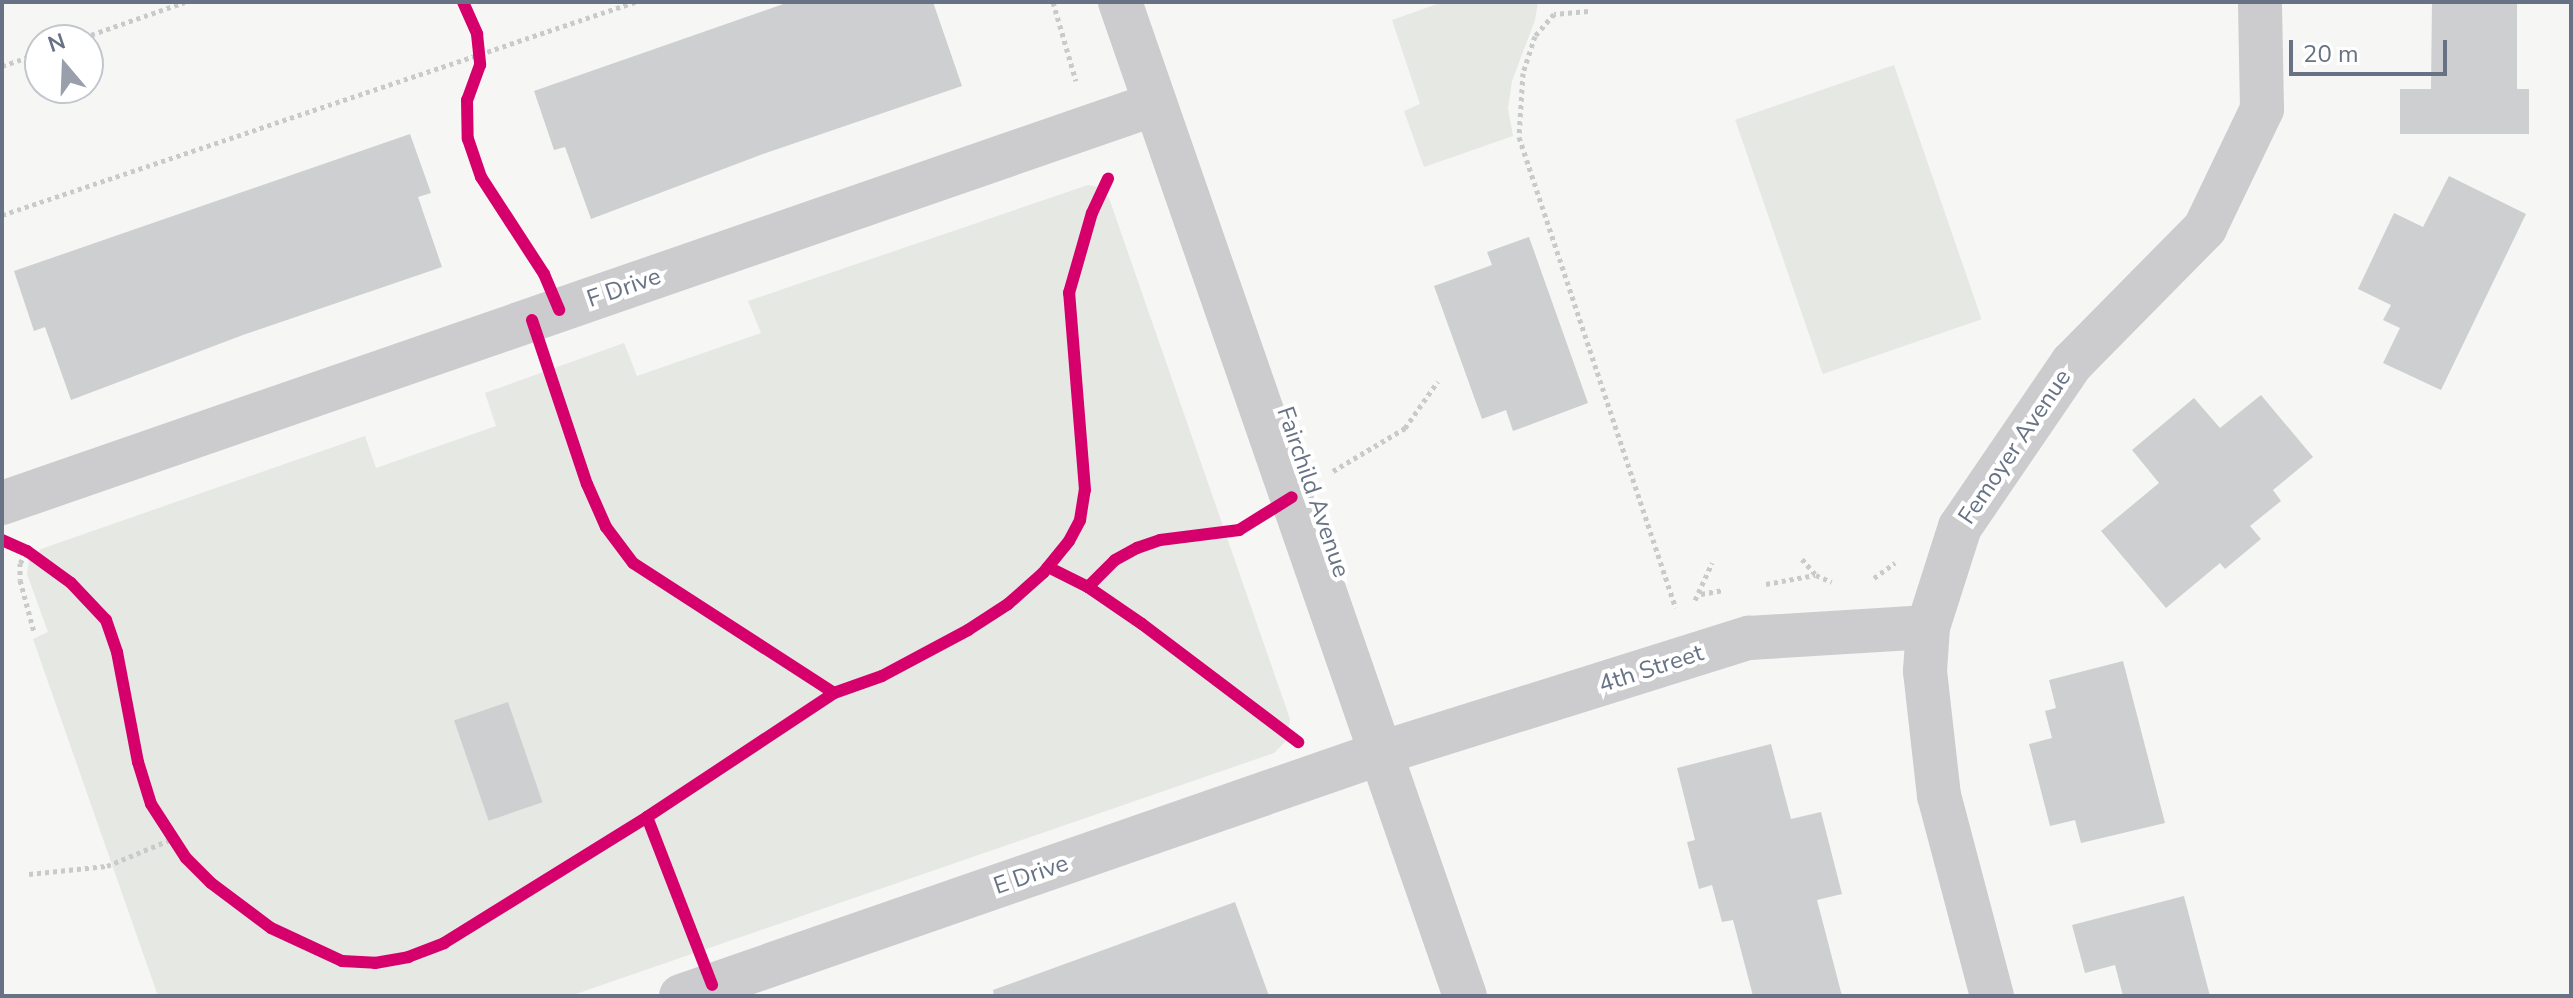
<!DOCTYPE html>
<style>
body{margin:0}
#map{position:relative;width:2573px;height:998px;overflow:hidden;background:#f6f6f5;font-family:"Nunito Sans",sans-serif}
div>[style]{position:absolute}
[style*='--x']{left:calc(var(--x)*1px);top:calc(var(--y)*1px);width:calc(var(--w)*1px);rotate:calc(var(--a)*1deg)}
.green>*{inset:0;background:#e5e8e3;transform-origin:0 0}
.building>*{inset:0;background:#cecfd0;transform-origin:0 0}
.path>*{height:5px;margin-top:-2.5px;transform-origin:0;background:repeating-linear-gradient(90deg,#c9caca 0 4px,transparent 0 8px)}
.street>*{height:44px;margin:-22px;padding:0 22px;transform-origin:22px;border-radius:22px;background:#ccccce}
.cycleway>*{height:12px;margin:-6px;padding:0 6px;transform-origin:6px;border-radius:6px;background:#d6006c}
span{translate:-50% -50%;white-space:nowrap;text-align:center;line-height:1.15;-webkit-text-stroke:8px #fff;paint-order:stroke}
.street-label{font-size:24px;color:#677284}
.frame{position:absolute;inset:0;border:4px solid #677284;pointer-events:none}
.north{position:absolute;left:24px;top:24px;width:80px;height:80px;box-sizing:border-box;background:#fff;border:2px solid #c2c7ce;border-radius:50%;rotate:341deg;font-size:22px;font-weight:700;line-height:32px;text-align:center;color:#677284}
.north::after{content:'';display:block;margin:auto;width:28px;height:36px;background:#99a0ac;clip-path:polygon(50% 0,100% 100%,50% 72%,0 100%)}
.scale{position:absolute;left:2289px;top:40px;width:158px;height:36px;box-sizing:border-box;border:4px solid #677284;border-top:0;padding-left:10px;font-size:24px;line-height:28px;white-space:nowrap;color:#677284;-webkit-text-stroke:6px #fff;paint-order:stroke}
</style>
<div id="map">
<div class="green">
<i style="clip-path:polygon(1443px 2px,1538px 2px,1535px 20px,1512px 81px,1508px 109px,1513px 136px,1424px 167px,1404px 111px,1420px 104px,1392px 20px)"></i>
<i style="left:1894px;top:65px;width:269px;height:168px;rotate:71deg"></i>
<i style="clip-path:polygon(evenodd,1088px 185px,1099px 187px,1109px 198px,1290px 719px,1287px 740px,1274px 753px,570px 996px,158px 996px,33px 639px,48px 632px,27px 574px,29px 561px,41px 549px,365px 436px,376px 468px,496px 426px,485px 393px,624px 343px,637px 376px,761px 333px,748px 301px,1088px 185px,455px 721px,542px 802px,489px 820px,455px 721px)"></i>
</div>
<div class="building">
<i style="clip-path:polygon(789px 2px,933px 2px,962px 86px,763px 154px,591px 219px,565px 147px,554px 150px,534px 91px)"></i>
<i style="clip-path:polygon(2432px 2px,2517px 2px,2517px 89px,2529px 89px,2529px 134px,2400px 134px,2400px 89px,2431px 89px)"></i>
<i style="clip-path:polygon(410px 134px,431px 193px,418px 197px,442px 267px,243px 335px,71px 400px,45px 327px,34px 331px,14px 271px)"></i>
<i style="clip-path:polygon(2449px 176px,2526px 214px,2441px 390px,2383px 363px,2400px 328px,2383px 320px,2391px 305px,2358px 289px,2394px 213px,2423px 227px)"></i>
<i style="clip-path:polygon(1529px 237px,1588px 403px,1513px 431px,1506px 410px,1482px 419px,1434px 286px,1492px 265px,1487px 252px)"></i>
<i style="clip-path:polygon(2261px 395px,2313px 457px,2273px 490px,2281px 501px,2250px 526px,2261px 539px,2225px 569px,2220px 563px,2166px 608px,2101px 531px,2159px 483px,2132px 450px,2194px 398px,2220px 428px)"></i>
<i style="clip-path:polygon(2123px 661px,2165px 823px,2081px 843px,2075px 820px,2050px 826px,2029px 744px,2052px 738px,2045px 711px,2056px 708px,2049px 680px)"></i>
<i style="left:508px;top:702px;width:106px;height:57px;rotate:71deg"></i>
<i style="clip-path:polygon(1771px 744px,1791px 819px,1821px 812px,1842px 894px,1817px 900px,1842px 996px,1753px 996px,1733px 920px,1722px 922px,1712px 885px,1699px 889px,1687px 842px,1695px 840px,1677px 768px)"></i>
<i style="clip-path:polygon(2184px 896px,2210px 996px,2123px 996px,2115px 965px,2085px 973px,2072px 925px)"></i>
<i style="clip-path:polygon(1235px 902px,1269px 996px,994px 996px,993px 990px)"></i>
</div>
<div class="path">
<i style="--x:1053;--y:2;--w:82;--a:73.8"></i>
<i style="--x:1588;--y:11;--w:34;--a:175"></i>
<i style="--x:1554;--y:14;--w:29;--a:131"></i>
<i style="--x:1535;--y:36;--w:39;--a:108"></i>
<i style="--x:1523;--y:73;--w:64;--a:93.6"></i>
<i style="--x:1519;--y:137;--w:496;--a:71.6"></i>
<i style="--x:76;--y:40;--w:115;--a:-19.2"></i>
<i style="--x:2;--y:66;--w:40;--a:-18.9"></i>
<i style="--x:2;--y:215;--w:668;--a:-18.6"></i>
<i style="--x:1333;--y:471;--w:84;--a:-30.8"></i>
<i style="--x:1405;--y:428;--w:57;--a:-54.9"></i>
<i style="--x:32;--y:547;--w:20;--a:127"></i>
<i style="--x:20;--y:563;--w:17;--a:90"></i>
<i style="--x:20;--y:580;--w:54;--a:74.9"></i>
<i style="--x:1802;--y:559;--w:21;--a:49"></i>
<i style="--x:1816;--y:575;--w:17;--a:24"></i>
<i style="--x:1874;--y:578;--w:26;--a:-36"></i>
<i style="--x:1766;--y:584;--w:50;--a:-10.4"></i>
<i style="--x:1701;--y:594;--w:23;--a:-10"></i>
<i style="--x:1695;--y:600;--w:41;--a:-65.3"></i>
<i style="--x:29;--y:874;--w:78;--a:-5.9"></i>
<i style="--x:107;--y:866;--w:70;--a:-22.6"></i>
</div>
<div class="street">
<i style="--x:1120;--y:2;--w:1052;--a:70.86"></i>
<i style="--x:2;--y:503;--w:1220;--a:-19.09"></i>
<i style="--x:681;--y:996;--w:741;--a:-19.14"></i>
<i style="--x:1381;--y:753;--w:386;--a:-17.4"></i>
<i style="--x:1749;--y:638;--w:179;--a:-3.5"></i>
<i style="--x:1992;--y:996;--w:207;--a:-104.8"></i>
<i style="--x:1939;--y:796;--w:126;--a:-96.4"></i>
<i style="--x:1925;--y:671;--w:44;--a:-86.1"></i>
<i style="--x:1928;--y:627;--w:105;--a:-72.3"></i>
<i style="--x:1960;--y:527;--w:199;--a:-55.7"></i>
<i style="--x:2072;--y:363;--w:190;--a:-45.4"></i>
<i style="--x:2205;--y:228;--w:132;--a:-64.4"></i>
<i style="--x:2262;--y:109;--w:107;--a:-91.1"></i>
</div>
<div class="cycleway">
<i style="--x:463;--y:2;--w:35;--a:66"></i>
<i style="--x:477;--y:34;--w:31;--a:84"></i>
<i style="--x:480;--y:65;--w:37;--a:110"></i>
<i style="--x:467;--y:100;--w:39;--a:89"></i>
<i style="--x:468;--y:139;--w:40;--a:71.1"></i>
<i style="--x:481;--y:177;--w:116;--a:57"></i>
<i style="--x:544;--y:274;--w:39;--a:67"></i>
<i style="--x:532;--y:320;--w:173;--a:71.5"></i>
<i style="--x:587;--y:484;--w:47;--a:66.2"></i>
<i style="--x:606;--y:527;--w:45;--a:53.1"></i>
<i style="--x:633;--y:563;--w:239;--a:32.9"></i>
<i style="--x:834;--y:693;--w:51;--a:-19.5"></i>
<i style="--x:882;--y:676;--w:98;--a:-28.1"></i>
<i style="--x:968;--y:630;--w:48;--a:-33"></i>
<i style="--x:1008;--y:604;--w:47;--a:-41.5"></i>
<i style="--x:1043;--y:573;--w:41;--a:-50.9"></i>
<i style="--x:1069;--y:541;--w:24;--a:-62"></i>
<i style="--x:1080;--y:520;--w:30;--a:-81"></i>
<i style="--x:1085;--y:490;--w:198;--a:-94.6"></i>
<i style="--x:1069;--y:293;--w:83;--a:-74"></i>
<i style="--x:1092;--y:213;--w:38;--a:-65"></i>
<i style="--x:2;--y:540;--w:27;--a:24"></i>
<i style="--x:27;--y:551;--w:54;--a:36"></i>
<i style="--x:71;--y:583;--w:51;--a:46.6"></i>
<i style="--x:106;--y:620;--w:34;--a:71"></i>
<i style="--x:117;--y:652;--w:112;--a:79.2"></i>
<i style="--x:138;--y:762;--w:44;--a:72.8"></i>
<i style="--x:151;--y:804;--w:64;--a:57.1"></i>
<i style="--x:186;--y:858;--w:35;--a:45"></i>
<i style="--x:211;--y:883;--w:75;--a:36.9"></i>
<i style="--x:271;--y:928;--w:78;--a:24.9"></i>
<i style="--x:342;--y:961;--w:33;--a:3"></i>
<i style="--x:375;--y:963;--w:34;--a:-10"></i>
<i style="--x:408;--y:957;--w:39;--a:-21"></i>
<i style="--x:444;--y:943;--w:239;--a:-31.8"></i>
<i style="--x:647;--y:817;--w:224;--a:-33.5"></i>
<i style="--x:1048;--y:567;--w:45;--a:26.6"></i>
<i style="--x:1088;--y:587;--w:65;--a:34.4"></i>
<i style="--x:1142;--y:624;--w:196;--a:37.1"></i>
<i style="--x:1088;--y:587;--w:38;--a:-45"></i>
<i style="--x:1115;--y:560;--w:25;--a:-29"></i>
<i style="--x:1137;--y:548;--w:24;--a:-19"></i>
<i style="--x:1160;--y:540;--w:80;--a:-7.2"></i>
<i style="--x:1239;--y:530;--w:62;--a:-31.9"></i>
<i style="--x:647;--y:817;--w:180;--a:68.8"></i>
</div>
<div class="street-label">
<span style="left:624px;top:288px;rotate:-19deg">F Drive</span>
<span style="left:2015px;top:447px;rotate:-56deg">Femoyer Avenue</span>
<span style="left:1313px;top:492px;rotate:71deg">Fairchild Avenue</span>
<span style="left:1651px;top:669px;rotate:-18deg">4th Street</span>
<span style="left:1031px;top:875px;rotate:-19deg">E Drive</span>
</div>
<div class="frame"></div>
<div class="north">N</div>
<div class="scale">20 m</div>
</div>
